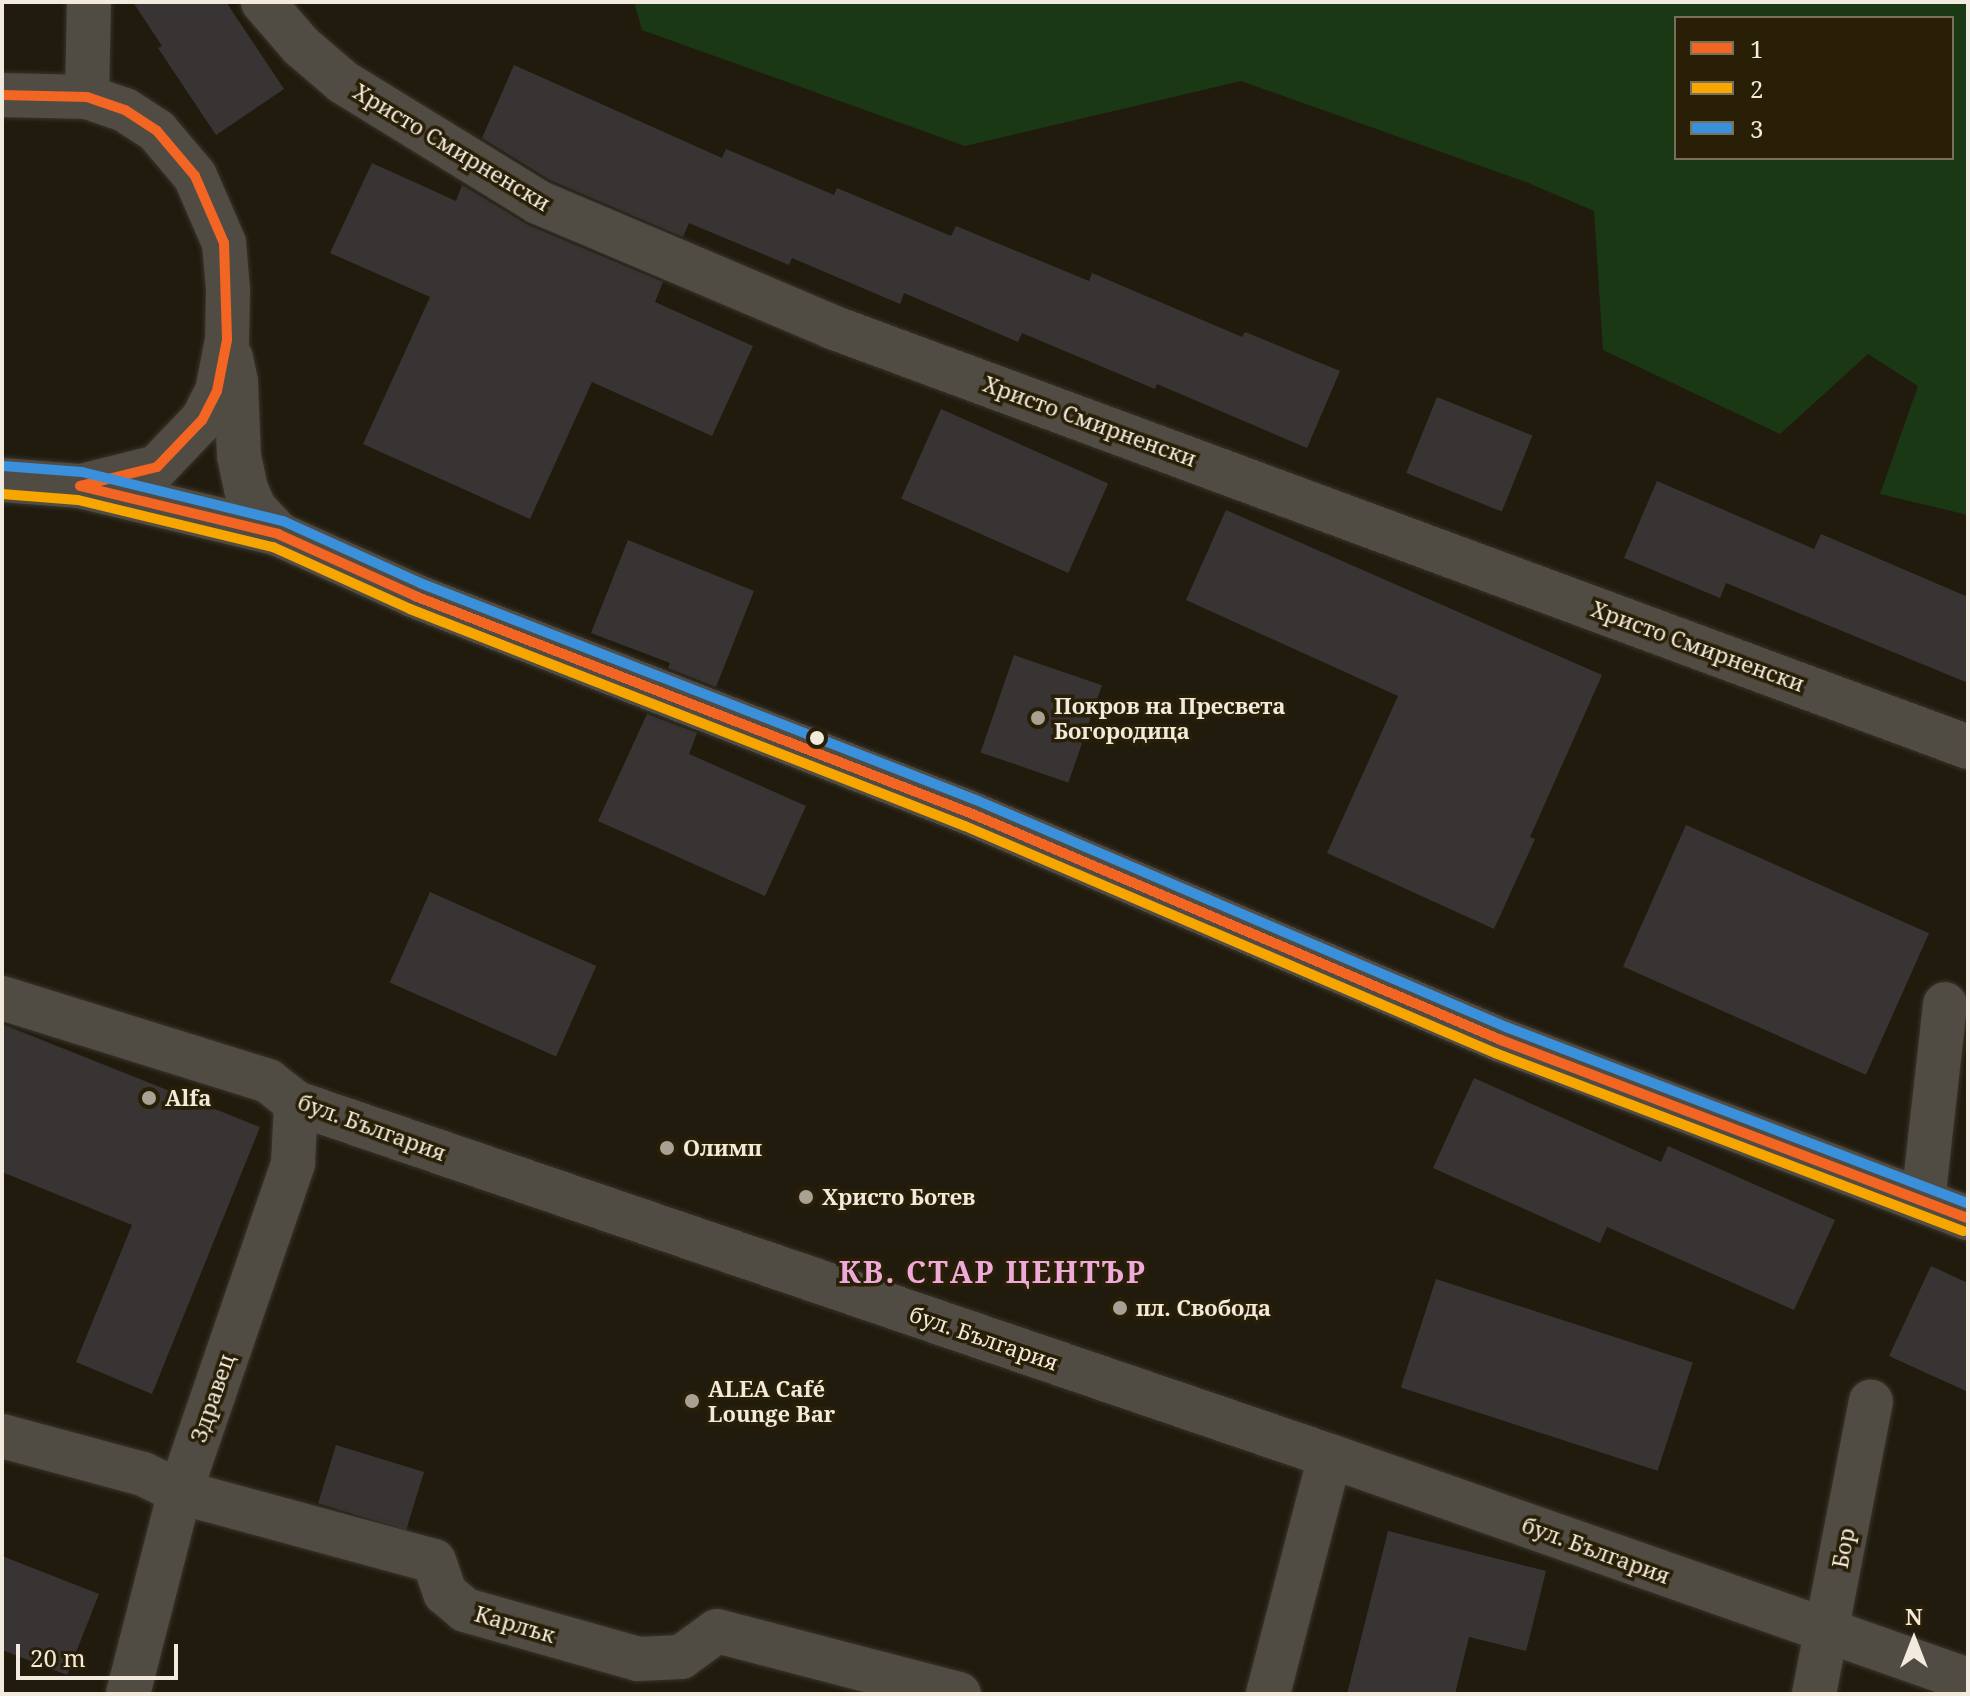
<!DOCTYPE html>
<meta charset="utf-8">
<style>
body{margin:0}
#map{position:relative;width:1970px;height:1696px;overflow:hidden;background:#211b0e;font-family:"Noto Serif",serif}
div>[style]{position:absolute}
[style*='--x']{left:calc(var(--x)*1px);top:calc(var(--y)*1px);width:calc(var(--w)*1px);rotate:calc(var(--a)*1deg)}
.green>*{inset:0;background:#1b3815}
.building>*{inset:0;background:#383433;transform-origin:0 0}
.roads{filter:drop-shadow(0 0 2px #38342c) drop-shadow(0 0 2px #38342c)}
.minor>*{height:44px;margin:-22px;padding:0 22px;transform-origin:22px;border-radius:22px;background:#514c43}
.bus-1>*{height:10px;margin:-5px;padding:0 5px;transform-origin:5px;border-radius:5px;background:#f26522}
.bus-2>*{height:10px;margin:-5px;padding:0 5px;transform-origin:5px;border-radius:5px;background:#f7a600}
.bus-3>*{height:10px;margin:-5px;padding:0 5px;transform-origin:5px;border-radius:5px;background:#3a90db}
.dots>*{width:22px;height:22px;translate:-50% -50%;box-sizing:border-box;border:4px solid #291e06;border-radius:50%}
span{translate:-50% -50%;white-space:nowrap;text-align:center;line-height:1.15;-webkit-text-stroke:7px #291e06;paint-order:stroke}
.street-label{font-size:22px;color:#f2eadc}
.poi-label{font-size:22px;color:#f2eadc;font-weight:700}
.left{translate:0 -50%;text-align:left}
.district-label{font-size:30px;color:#efaad9;font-weight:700;letter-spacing:2px}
.frame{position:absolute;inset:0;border:4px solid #f2eadc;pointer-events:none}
.legend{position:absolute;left:1674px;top:16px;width:280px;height:144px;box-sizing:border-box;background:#291e06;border:2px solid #79705c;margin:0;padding:10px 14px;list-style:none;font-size:24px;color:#f2eadc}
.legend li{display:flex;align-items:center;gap:16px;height:40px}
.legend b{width:40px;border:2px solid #79705c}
.north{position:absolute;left:1874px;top:1600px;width:80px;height:80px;-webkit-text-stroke:6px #291e06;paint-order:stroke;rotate:0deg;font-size:22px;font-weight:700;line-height:32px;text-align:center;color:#f2eadc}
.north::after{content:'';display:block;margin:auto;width:28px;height:36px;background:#f2eadc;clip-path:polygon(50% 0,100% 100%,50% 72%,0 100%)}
.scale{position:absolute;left:16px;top:1644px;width:162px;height:36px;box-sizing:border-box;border:4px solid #f2eadc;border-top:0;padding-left:10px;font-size:24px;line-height:28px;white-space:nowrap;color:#f2eadc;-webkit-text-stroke:6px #291e06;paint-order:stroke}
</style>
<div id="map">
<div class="green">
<i style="clip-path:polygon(evenodd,634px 2px,1968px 2px,1968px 515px,1880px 494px,1918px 386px,1868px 354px,1780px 434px,1603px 350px,1594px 211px,1526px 182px,1241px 81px,965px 146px,642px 30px,634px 2px,1676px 18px,1952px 18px,1952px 158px,1676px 158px,1676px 18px)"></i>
</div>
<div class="building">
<i style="clip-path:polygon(133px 2px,226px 2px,284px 89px,216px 135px,158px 48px,162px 46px)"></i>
<i style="clip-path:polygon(514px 65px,722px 158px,726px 149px,834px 195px,837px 188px,951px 236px,956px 226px,1089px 281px,1092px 273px,1242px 337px,1245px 332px,1340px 371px,1307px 448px,1157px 384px,1155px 389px,1022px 333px,1018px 342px,904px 293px,900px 304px,792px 258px,789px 265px,689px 223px,683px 237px,550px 180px,482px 138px)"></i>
<i style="clip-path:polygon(372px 163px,456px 201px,462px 185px,528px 225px,663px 282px,655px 302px,753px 346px,712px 436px,592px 382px,530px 519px,363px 444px,430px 297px,330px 253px)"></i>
<i style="left:1437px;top:397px;width:103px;height:82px;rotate:22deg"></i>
<i style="left:941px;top:409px;width:183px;height:98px;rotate:24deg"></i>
<i style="clip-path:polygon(1657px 481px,1814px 549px,1821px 534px,1968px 597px,1968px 683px,1726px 583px,1720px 598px,1624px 558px)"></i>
<i style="clip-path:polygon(1226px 510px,1602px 675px,1530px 837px,1535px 839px,1494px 929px,1327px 853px,1398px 696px,1186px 600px)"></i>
<i style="clip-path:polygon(628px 540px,754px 591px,716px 687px,668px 668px,670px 663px,591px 633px)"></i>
<i style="left:1014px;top:655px;width:93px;height:103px;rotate:19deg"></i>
<i style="clip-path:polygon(647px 714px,697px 733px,689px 754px,806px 806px,765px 896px,598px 821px)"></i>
<i style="left:1686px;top:825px;width:266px;height:155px;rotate:24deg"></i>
<i style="left:430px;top:892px;width:182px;height:99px;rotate:24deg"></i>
<i style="clip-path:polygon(2px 1024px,260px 1127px,152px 1394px,76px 1362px,132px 1225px,2px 1172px)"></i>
<i style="clip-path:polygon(1474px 1078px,1661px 1162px,1668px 1146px,1835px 1220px,1794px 1310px,1607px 1227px,1600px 1243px,1433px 1168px)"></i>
<i style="clip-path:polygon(1931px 1266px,1968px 1283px,1968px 1392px,1889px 1356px)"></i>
<i style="left:1436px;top:1279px;width:270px;height:114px;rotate:18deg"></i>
<i style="left:336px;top:1445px;width:92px;height:61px;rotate:17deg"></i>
<i style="clip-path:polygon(1388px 1531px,1546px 1571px,1526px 1651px,1469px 1637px,1455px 1694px,1347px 1694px)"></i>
<i style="clip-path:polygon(2px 1556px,99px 1594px,67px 1675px,2px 1650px)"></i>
</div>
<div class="roads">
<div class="minor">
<i style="--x:263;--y:2;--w:58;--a:49.2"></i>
<i style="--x:301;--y:46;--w:55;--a:40.6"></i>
<i style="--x:343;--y:82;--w:229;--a:31.6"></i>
<i style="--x:538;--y:202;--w:319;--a:23"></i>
<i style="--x:832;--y:327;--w:1211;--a:20.29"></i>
<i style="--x:2;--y:95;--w:85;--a:1.3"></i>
<i style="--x:87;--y:97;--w:40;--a:18.9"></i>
<i style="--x:125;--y:110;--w:38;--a:33"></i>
<i style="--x:157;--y:131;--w:59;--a:49.8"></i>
<i style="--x:195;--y:176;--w:73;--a:66.6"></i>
<i style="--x:224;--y:243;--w:47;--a:85.1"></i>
<i style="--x:228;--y:290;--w:50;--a:91.1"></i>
<i style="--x:227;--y:340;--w:52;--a:101.1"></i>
<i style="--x:217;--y:391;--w:33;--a:117"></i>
<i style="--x:202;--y:420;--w:65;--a:133.8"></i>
<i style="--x:157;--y:467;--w:73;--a:165.8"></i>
<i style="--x:87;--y:97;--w:95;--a:-88.8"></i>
<i style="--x:231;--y:358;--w:25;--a:78"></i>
<i style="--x:236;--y:382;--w:74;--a:87.7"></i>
<i style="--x:239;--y:456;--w:34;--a:78"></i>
<i style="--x:246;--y:489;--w:22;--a:66"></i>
<i style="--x:255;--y:509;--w:34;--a:47"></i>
<i style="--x:2;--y:480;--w:78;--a:4.4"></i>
<i style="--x:80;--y:486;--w:204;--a:13.6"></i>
<i style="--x:278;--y:534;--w:150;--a:24.3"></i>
<i style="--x:415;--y:596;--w:596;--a:21.36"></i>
<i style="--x:970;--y:813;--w:577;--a:23.15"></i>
<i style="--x:1501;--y:1040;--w:500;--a:20.9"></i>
<i style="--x:2;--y:998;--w:279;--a:17.3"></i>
<i style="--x:268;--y:1081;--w:36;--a:38"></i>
<i style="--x:296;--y:1103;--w:1093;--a:18.85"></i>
<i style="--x:1330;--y:1456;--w:676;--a:19.35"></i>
<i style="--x:1923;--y:1201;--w:198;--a:-83.6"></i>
<i style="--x:2;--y:1436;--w:146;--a:15.1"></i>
<i style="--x:143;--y:1474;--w:41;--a:25.9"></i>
<i style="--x:180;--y:1492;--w:263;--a:15.2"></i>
<i style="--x:434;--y:1561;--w:34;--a:71"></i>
<i style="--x:445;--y:1593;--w:26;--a:40"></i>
<i style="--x:465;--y:1610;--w:180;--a:15.8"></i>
<i style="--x:638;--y:1659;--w:43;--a:-2.7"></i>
<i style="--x:681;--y:1657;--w:44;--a:-35.8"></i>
<i style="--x:717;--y:1631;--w:250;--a:14.6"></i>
<i style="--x:128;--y:1694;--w:209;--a:-75.6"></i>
<i style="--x:180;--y:1492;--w:348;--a:-71"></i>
<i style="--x:293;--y:1163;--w:60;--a:-87.1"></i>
<i style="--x:1268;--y:1694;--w:246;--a:-75.4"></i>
<i style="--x:1814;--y:1694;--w:298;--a:-79"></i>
</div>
</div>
<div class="bus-1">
<i style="--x:2;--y:95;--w:85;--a:1.3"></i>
<i style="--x:87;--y:97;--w:40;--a:18.9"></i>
<i style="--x:125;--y:110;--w:38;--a:33"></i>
<i style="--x:157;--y:131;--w:59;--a:49.8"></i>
<i style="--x:195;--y:176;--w:73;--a:66.6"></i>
<i style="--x:224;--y:243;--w:97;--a:88.2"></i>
<i style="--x:227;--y:340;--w:52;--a:101.1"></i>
<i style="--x:217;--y:391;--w:33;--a:117"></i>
<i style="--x:202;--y:420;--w:65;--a:133.8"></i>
<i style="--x:157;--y:467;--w:79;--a:166.1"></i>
<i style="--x:80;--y:486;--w:204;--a:13.6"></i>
<i style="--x:278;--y:534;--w:150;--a:24.3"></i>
<i style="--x:415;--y:596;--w:596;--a:21.36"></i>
<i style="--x:970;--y:813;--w:577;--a:23.15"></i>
<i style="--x:1501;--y:1040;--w:500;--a:20.9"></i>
</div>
<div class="bus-2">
<i style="--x:2;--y:494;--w:76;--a:4.5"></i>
<i style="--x:78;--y:500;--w:201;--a:13.6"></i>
<i style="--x:273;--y:547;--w:150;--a:24.3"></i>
<i style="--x:410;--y:609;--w:596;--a:21.36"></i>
<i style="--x:965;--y:826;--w:577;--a:23.19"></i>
<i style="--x:1495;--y:1053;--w:501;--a:20.82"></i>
</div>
<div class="bus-3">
<i style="--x:3;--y:466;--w:79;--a:4.3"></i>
<i style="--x:82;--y:472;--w:207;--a:13.7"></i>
<i style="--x:283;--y:521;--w:150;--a:24.3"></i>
<i style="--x:420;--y:583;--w:597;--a:21.32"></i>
<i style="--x:976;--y:800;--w:577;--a:23.19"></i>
<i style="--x:1506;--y:1027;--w:494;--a:20.9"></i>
</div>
<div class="dots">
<i style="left:1038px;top:718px;background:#a9a294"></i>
<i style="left:817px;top:738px;background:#f2eadc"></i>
<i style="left:149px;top:1098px;background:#a9a294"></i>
<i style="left:667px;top:1148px;background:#a9a294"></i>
<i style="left:806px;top:1197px;background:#a9a294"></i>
<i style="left:1120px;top:1308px;background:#a9a294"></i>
<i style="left:692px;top:1401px;background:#a9a294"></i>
</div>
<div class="street-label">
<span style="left:452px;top:147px;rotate:31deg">Христо Смирненски</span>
<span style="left:1090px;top:421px;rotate:20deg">Христо Смирненски</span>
<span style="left:1698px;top:646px;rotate:20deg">Христо Смирненски</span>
<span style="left:372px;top:1127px;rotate:20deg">бул. България</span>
<span style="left:984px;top:1338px;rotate:19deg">бул. България</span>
<span style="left:212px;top:1398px;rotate:-71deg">Здравец</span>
<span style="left:1843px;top:1548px;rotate:-79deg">Бор</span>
<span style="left:1596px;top:1550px;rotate:20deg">бул. България</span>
<span style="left:515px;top:1624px;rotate:16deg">Карлък</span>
</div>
<div class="poi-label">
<span class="left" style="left:1054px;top:718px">Покров на Пресвета<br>Богородица</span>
<span class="left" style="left:165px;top:1098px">Alfa</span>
<span class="left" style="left:683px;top:1148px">Олимп</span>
<span class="left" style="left:822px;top:1197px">Христо Ботев</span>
<span class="left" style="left:1136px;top:1308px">пл. Свобода</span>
<span class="left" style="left:708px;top:1401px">ALEA Café<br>Lounge Bar</span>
</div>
<div class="district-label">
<span style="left:993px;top:1272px">КВ. СТАР ЦЕНТЪР</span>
</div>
<div class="frame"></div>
<ul class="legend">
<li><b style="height:10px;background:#f26522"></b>1</li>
<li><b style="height:10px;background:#f7a600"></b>2</li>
<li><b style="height:10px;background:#3a90db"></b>3</li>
</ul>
<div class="north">N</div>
<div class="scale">20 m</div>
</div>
